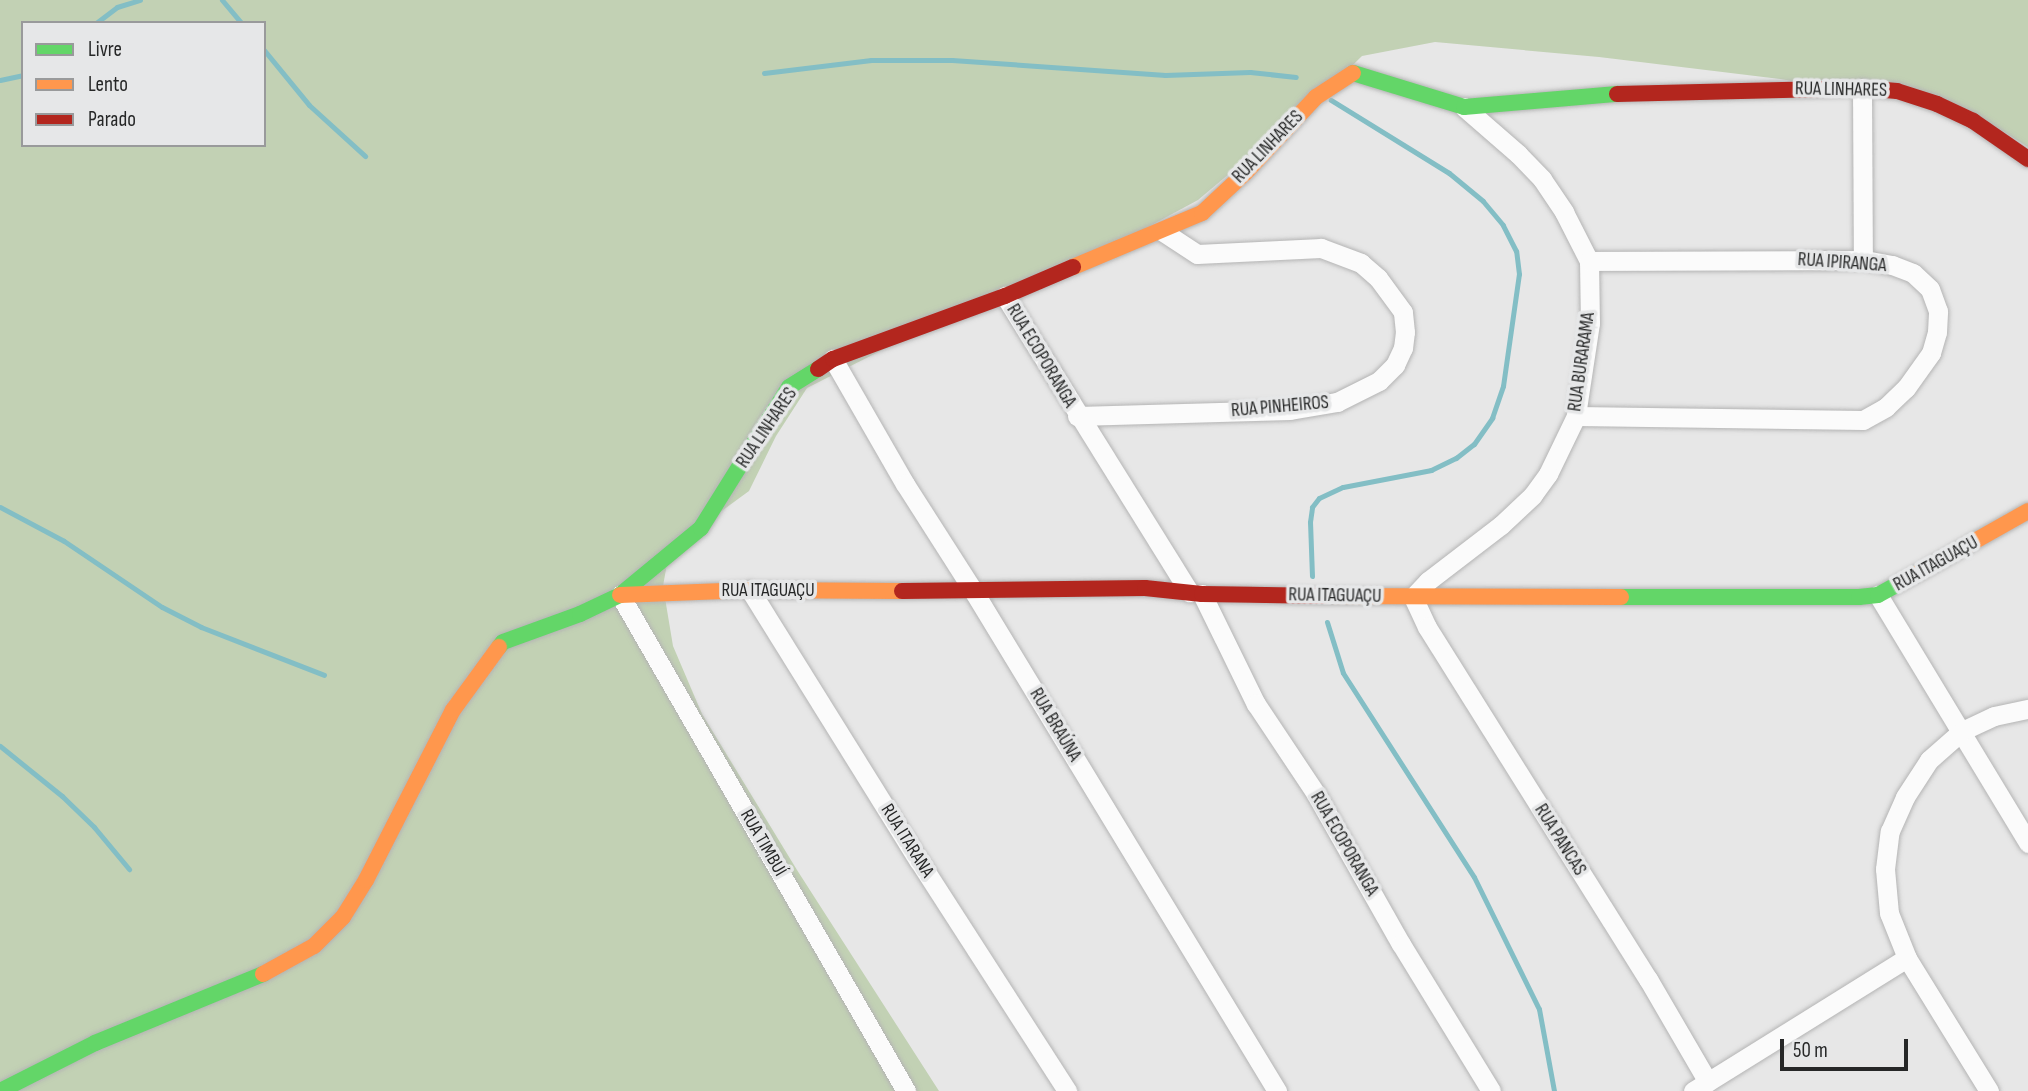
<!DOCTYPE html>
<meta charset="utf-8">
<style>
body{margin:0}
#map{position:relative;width:2028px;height:1091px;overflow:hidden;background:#e7e7e7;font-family:"Sofia Sans Condensed",sans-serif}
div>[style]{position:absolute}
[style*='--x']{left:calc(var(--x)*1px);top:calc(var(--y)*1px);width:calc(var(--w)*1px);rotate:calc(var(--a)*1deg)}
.green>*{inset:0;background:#c2d1b4}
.stream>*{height:5px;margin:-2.5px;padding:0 2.5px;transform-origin:2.5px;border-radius:2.5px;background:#83bec5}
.roads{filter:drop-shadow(0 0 2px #b4b4b4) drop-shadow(0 0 2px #b4b4b4)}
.street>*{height:19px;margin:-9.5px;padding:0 9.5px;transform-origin:9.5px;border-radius:9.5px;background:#fbfbfb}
.fast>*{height:16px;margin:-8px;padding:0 8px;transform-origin:8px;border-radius:8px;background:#63d668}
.slow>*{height:16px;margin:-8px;padding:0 8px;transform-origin:8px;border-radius:8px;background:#ff974d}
.jam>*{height:16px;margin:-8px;padding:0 8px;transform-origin:8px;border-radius:8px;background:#b3261e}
span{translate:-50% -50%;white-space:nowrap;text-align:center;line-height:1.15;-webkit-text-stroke:7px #e6e7e8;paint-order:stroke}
.street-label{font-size:19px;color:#262727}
.legend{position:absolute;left:21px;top:21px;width:245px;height:126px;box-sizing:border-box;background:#e6e7e8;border:2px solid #999a9b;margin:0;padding:9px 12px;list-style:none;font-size:21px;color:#262727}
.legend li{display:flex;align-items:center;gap:14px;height:35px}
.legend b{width:35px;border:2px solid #999a9b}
.scale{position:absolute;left:1780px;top:1039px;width:128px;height:32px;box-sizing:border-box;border:4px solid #262727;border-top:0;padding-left:9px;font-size:21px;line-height:24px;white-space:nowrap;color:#262727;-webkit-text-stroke:5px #e6e7e8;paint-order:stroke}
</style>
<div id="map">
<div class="green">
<i style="clip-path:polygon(evenodd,0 0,2028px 0,2028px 147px,1969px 110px,1780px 79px,1599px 57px,1435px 42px,1362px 56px,1318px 99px,1198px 200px,1059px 275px,904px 339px,807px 388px,776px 436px,749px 491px,697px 529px,668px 558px,663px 586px,673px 646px,702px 714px,797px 870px,939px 1091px,0 1091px,0 0,23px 23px,264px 23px,264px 145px,23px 145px,23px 23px)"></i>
</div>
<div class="stream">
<i style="--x:222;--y:0;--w:30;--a:50"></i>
<i style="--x:96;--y:23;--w:26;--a:-37"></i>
<i style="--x:117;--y:7;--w:24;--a:-17"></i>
<i style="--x:264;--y:50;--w:71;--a:50.7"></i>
<i style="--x:309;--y:105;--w:76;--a:42.3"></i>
<i style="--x:764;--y:73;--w:108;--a:-6.9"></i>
<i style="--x:871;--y:60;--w:81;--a:0"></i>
<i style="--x:952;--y:60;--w:214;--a:4"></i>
<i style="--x:1165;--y:75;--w:85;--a:-2"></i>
<i style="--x:1250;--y:72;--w:46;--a:6.2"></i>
<i style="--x:0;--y:80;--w:24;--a:-12"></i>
<i style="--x:0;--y:507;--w:72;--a:28"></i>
<i style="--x:64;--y:541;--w:118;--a:34"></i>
<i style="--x:162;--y:607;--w:44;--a:27.1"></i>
<i style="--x:201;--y:627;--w:132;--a:21.3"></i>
<i style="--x:1312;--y:576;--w:54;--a:-92.1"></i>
<i style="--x:1310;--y:522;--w:15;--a:-82"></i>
<i style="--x:1312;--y:507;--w:11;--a:-52"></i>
<i style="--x:1319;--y:498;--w:26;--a:-25"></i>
<i style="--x:1343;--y:487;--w:90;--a:-10.9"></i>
<i style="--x:1431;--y:470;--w:28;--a:-26"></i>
<i style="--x:1456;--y:458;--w:23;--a:-38"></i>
<i style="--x:1474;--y:444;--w:32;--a:-55"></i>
<i style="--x:1492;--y:418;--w:34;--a:-71"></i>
<i style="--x:1503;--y:386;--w:113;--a:-81.9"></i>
<i style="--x:1519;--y:274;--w:23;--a:-97"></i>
<i style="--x:1516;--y:251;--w:29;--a:-117"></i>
<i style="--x:1503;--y:225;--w:31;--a:-130"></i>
<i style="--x:1483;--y:201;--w:44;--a:-140.5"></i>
<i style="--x:1449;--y:173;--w:139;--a:-148.3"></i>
<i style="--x:1327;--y:622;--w:53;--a:72.6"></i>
<i style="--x:1343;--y:673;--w:242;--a:57.3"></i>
<i style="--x:1474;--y:877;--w:147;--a:63.8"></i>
<i style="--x:1539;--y:1009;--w:83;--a:79.6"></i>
<i style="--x:0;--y:746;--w:80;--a:38.9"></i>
<i style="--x:62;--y:796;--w:45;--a:44.1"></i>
<i style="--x:94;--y:827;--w:55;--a:50.2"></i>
</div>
<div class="roads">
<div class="street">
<i style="--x:1862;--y:88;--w:172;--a:89.7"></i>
<i style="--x:1464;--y:107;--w:72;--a:41"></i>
<i style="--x:1518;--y:154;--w:35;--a:46"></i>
<i style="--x:1542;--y:179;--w:40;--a:56"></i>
<i style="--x:1564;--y:212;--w:55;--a:63"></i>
<i style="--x:1589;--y:261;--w:62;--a:89.1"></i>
<i style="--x:1590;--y:323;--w:94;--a:98.6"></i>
<i style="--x:1576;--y:416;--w:64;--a:115.8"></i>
<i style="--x:1548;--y:474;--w:26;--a:126"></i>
<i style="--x:1533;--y:495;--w:44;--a:136.8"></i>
<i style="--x:1501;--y:525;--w:92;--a:142.5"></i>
<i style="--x:1428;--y:581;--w:22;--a:133"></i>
<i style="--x:1413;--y:597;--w:33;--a:65"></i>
<i style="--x:1427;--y:627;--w:416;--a:57.9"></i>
<i style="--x:1648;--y:979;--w:119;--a:59.8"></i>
<i style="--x:1005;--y:296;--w:349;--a:58.1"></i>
<i style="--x:833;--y:359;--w:144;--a:60.1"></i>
<i style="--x:905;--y:484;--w:128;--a:57.4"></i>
<i style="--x:974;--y:592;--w:584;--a:58.73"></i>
<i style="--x:1077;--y:416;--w:213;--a:-1.6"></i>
<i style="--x:1290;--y:410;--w:48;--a:-9.7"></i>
<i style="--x:1337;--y:402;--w:47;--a:-26.6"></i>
<i style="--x:1379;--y:381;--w:23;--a:-45"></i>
<i style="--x:1395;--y:365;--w:19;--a:-65"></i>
<i style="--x:1403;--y:348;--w:16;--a:-83"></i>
<i style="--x:1405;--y:332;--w:20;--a:-96"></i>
<i style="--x:1403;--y:312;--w:42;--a:-126.3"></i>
<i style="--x:1378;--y:278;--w:23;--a:-139"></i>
<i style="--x:1361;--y:263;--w:43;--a:-159.4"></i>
<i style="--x:1321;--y:248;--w:124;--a:177.2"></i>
<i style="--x:1197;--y:254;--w:42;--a:-146.7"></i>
<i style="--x:1576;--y:416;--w:287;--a:0.8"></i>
<i style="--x:1863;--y:420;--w:26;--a:-29"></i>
<i style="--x:1886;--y:407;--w:28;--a:-44"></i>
<i style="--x:1906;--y:388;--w:43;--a:-54.5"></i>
<i style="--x:1931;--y:353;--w:22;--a:-74"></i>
<i style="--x:1937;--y:332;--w:21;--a:-87"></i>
<i style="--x:1938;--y:311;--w:23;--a:-110"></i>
<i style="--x:1930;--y:289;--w:23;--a:-137"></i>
<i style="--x:1913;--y:273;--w:22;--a:-159"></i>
<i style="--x:1892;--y:265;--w:29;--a:-170"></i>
<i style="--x:1863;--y:260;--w:274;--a:179.8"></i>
<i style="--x:750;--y:590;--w:319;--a:58.1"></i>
<i style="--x:919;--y:861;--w:274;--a:57.2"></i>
<i style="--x:1202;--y:594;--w:123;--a:63.9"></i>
<i style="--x:1256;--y:704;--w:108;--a:56.3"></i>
<i style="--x:1316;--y:794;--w:172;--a:60.5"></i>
<i style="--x:1401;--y:944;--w:172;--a:58.5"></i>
<i style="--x:620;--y:595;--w:573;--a:60.03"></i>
<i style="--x:1878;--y:595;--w:290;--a:58.8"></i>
<i style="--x:1693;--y:1091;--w:252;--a:-31.9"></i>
<i style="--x:1989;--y:1091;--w:156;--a:-121.7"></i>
<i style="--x:1907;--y:958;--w:48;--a:-111.8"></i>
<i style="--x:1889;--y:913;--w:44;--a:-95.2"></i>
<i style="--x:1885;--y:869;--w:38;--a:-83"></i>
<i style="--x:1890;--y:831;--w:37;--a:-66"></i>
<i style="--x:1905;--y:797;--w:44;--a:-57"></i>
<i style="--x:1929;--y:760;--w:44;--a:-41.3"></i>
<i style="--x:1962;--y:731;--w:35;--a:-25"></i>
<i style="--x:1994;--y:716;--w:35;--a:-12"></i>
</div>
<div class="fast">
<i style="--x:1353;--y:73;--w:116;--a:17"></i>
<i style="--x:1464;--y:107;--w:154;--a:-4.9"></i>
<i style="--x:1621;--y:597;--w:238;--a:0"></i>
<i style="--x:1859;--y:597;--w:19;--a:-6"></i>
<i style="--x:1878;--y:595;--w:46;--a:-28.8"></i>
<i style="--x:499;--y:647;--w:6;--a:-51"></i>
<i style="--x:503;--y:642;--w:82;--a:-20"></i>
<i style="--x:580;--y:614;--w:44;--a:-25.4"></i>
<i style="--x:620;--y:595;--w:105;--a:-39.6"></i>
<i style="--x:701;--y:528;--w:166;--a:-58"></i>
<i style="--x:789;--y:387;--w:34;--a:-32"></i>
<i style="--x:0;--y:1091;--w:106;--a:-26.8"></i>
<i style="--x:95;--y:1043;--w:182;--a:-22.3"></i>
</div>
<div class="slow">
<i style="--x:1073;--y:267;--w:140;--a:-22.7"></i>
<i style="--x:1202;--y:213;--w:60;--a:-43"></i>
<i style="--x:1246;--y:172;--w:103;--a:-47"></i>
<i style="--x:1316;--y:97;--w:44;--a:-33"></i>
<i style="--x:1918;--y:573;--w:126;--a:-29.4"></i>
<i style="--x:620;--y:595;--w:130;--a:-2.2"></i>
<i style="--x:750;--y:590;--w:152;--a:0.4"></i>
<i style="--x:1324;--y:596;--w:297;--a:0.2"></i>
<i style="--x:263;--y:974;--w:58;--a:-28.8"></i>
<i style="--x:314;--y:946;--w:41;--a:-45"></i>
<i style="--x:343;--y:917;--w:44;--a:-58.1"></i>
<i style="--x:366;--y:880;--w:191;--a:-62.9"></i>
<i style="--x:453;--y:710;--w:78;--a:-53.9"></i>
</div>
<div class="jam">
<i style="--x:1617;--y:94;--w:245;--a:-1.4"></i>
<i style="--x:1862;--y:88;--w:35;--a:5"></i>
<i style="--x:1897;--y:91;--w:42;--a:18"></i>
<i style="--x:1937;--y:104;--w:40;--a:25"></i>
<i style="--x:1973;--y:121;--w:67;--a:34.6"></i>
<i style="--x:818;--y:369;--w:18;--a:-34"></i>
<i style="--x:833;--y:359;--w:183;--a:-20.1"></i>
<i style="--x:1005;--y:296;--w:74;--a:-23.1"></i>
<i style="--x:902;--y:591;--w:243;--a:-0.7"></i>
<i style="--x:1145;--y:588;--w:57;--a:6"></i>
<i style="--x:1202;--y:594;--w:122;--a:0.9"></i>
</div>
</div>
<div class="street-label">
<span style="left:1841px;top:90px;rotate:1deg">RUA LINHARES</span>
<span style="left:1268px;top:147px;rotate:-46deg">RUA LINHARES</span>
<span style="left:1842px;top:263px;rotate:4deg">RUA IPIRANGA</span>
<span style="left:1041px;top:356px;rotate:59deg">RUA ECOPORANGA</span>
<span style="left:1582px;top:362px;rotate:-82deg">RUA BURARAMA</span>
<span style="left:1280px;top:407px;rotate:-5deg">RUA PINHEIROS</span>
<span style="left:767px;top:428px;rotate:-56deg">RUA LINHARES</span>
<span style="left:1936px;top:564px;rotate:-29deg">RUA ITAGUAÇU</span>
<span style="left:768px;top:591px">RUA ITAGUAÇU</span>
<span style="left:1335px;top:596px;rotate:1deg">RUA ITAGUAÇU</span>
<span style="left:1055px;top:725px;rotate:59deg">RUA BRAÚNA</span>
<span style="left:1560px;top:840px;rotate:58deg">RUA PANCAS</span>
<span style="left:907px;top:841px;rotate:58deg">RUA ITARANA</span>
<span style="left:763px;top:843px;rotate:60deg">RUA TIMBUÍ</span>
<span style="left:1344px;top:844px;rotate:60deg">RUA ECOPORANGA</span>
</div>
<ul class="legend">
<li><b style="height:9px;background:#63d668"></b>Livre</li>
<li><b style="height:9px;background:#ff974d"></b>Lento</li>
<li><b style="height:9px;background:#b3261e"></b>Parado</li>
</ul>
<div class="scale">50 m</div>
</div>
